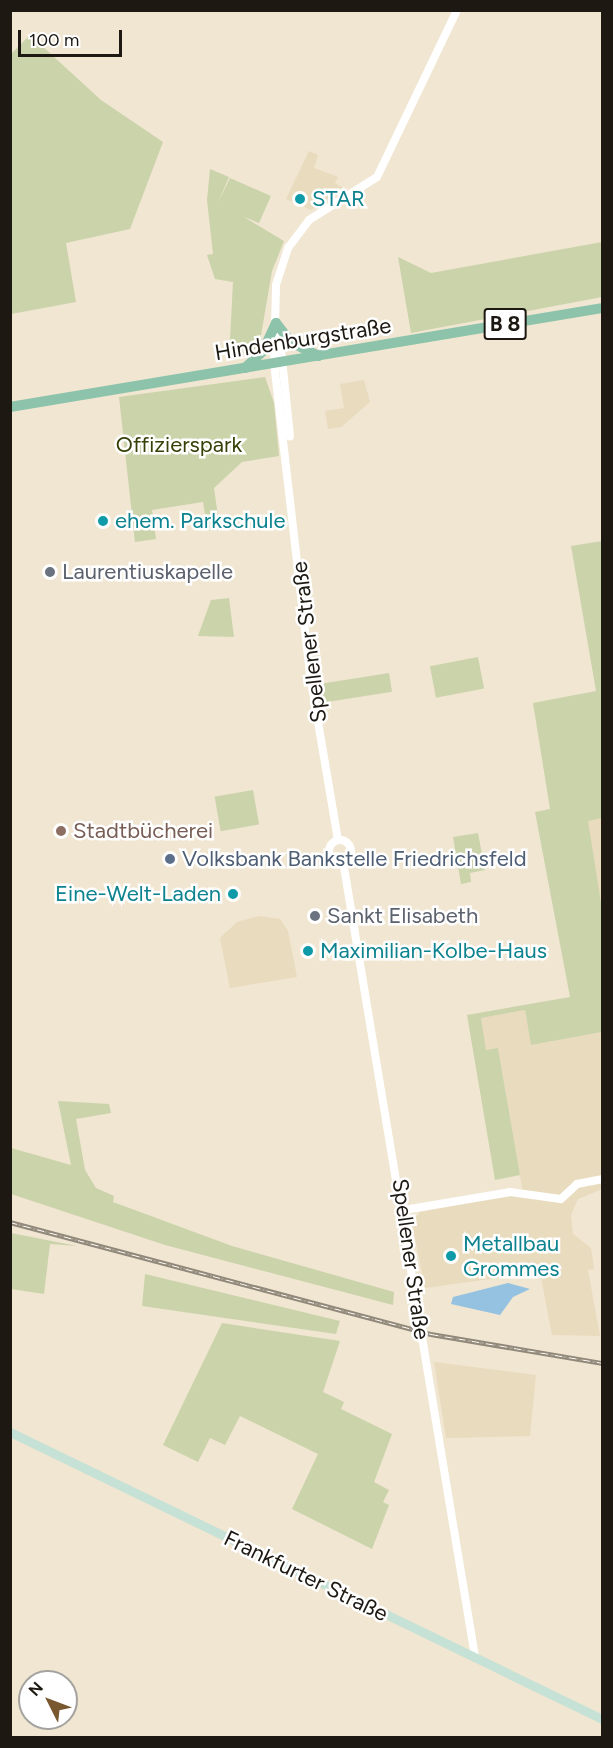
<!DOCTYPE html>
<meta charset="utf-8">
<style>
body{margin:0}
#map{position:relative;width:613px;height:1748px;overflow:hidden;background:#f0e6d1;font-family:Figtree,sans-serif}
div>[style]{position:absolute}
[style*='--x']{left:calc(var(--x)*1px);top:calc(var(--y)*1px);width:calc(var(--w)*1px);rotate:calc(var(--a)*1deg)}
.built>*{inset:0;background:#e8dbbe}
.green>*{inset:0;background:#cbd3ab;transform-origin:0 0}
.water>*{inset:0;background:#94c2e0}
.tertiary>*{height:8px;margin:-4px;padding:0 4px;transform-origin:4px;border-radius:4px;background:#fff}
.tertiary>.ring{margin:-4px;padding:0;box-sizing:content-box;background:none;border:8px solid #fff;border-radius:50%}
.secondary>*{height:9px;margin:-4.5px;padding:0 4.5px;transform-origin:4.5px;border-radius:4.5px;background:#c6e1d5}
.primary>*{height:10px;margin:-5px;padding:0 5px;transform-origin:5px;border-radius:5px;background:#8cc3aa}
.rail>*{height:4.5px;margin-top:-2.25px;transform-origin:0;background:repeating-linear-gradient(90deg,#fff 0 7px,#90887a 0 14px);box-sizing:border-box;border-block:2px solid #90887a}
.dots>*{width:16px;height:16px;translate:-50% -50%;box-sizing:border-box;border:3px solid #fff;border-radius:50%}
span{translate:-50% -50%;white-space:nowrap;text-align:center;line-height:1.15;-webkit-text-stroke:5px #fff;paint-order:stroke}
.shield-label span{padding:2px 4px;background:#fff;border:2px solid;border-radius:4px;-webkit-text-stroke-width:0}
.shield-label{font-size:21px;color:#1d1912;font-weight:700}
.culture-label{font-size:22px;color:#0d838f}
.left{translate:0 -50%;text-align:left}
.right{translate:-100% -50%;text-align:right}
.street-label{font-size:22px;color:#1d1912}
.park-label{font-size:22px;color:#384007}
.worship-label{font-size:22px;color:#5b616d}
.education-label{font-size:22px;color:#785e54}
.service-label{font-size:22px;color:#4e5e75}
.frame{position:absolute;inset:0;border:12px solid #1d1912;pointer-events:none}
.north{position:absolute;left:18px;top:1670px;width:60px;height:60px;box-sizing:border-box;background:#fff;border:2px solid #a5a3a0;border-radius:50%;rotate:312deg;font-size:16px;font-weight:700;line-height:24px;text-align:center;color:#1d1912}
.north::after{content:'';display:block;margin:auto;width:21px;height:27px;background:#79572f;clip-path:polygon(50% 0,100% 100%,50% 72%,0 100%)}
.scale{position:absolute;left:18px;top:30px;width:104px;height:27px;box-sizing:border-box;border:3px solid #1d1912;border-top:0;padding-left:8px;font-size:18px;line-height:21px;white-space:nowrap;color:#1d1912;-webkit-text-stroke:4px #fff;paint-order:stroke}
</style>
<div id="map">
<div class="built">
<i style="clip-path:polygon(309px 151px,318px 155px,314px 168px,338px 177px,335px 183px,343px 188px,311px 210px,286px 199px)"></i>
<i style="clip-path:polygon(364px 380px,370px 402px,341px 427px,328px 429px,325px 411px,344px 408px,340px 384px)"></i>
<i style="clip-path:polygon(602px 818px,602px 909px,587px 821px)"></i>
<i style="clip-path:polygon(259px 916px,280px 919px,288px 931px,297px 977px,230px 988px,220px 938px,237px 922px)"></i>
<i style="clip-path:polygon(525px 1010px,531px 1045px,602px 1032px,602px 1189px,578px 1199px,571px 1215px,573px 1234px,591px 1248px,594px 1269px,588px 1270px,600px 1336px,552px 1335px,540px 1272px,425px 1288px,412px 1223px,420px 1212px,523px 1193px,498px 1048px,486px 1050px,481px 1018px)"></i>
<i style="clip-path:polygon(434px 1362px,536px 1375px,530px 1436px,446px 1438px)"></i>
</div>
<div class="green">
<i style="clip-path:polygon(30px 35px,101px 100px,163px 142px,130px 229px,66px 243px,76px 302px,11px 314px,11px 54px)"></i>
<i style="clip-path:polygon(210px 169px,229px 177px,217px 205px,230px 178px,271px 196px,259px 223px,244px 217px,284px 241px,272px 271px,259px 347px,229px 359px,233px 282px,215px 279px,207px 255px,213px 254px,207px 200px)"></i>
<i style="clip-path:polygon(602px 242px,602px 297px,411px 333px,398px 257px,431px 273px)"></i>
<i style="clip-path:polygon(265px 377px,274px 403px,279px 456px,242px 462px,214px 488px,220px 530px,208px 531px,203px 502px,152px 510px,156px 539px,135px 542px,119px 397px)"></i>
<i style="clip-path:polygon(602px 541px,602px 818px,588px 821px,602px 909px,602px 1032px,531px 1045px,525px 1010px,481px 1018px,486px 1050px,498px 1048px,520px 1175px,495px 1180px,467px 1015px,570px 997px,535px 812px,550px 809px,533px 703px,596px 691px,571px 546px)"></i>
<i style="clip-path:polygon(229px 598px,234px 637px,198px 636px,211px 600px)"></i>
<i style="left:478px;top:657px;width:32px;height:49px;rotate:79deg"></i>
<i style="left:389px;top:673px;width:19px;height:69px;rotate:81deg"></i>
<i style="left:253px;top:790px;width:35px;height:39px;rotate:80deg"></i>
<i style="clip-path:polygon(478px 833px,485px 870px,470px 873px,471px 882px,461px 884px,453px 837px)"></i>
<i style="clip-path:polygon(58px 1101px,109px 1104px,111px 1113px,76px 1119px,85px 1170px,96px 1188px,114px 1196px,113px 1202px,232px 1246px,394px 1292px,393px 1305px,165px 1245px,11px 1194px,11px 1148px,71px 1165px)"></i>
<i style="clip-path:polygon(11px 1233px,77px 1246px,50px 1244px,44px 1294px,11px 1289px)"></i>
<i style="clip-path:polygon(145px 1274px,340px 1321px,336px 1334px,142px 1306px)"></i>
<i style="clip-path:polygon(222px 1323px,340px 1341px,323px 1392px,344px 1402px,341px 1409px,392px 1434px,374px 1482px,389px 1490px,383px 1502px,389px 1505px,372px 1549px,292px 1509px,318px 1454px,240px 1416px,225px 1445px,210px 1438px,198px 1462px,163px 1445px)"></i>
</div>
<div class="water">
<i style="clip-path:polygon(508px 1283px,530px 1289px,513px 1297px,500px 1315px,451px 1304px,453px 1297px)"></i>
</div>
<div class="tertiary">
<i style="--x:279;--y:330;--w:107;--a:84.1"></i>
<i class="ring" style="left:329px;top:840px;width:14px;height:14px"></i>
<i style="--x:338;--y:840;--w:168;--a:-99.6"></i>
<i style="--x:310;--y:674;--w:312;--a:-96.6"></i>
<i style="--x:274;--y:364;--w:79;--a:-88.5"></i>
<i style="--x:276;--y:285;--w:39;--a:-72"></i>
<i style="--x:288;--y:248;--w:35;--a:-53"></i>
<i style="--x:309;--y:220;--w:80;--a:-32.3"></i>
<i style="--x:377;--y:177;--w:185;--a:-64.4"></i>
<i style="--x:343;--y:861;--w:807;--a:80.58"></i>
<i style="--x:404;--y:1210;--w:108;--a:-9.6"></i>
<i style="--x:510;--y:1192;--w:51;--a:7.8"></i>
<i style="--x:561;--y:1199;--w:22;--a:-43"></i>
<i style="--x:577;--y:1184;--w:25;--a:-11"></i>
</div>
<div class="secondary">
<i style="--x:10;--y:1432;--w:658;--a:25.86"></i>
</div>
<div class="primary">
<i style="--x:245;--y:368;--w:25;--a:-43"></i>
<i style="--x:263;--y:351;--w:31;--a:-65"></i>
<i style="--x:276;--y:323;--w:24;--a:52"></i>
<i style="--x:291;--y:342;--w:31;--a:27"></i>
<i style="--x:10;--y:407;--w:600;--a:-9.49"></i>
</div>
<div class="rail">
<i style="--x:10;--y:1222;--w:436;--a:14.9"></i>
<i style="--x:431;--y:1334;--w:173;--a:9.6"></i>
</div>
<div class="dots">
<i style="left:300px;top:199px;background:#0f9aa8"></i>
<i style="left:103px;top:521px;background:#0f9aa8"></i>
<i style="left:50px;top:572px;background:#6b7280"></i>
<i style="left:61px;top:831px;background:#8d6e63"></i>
<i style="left:170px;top:859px;background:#5c6f8a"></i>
<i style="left:233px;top:894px;background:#0f9aa8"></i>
<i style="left:315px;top:916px;background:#6b7280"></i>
<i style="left:308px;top:951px;background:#0f9aa8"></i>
<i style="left:451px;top:1256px;background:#0f9aa8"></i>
</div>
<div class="shield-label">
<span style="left:505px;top:324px">B 8</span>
</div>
<div class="culture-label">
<span class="left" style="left:312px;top:199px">STAR</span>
<span class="left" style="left:115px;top:521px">ehem. Parkschule</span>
<span class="right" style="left:221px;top:894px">Eine-Welt-Laden</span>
<span class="left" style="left:320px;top:951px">Maximilian-Kolbe-Haus</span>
<span class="left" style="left:463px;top:1256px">Metallbau<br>Grommes</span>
</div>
<div class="street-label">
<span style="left:303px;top:339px;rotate:-9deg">Hindenburgstraße</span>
<span style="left:309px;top:642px;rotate:-97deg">Spellener Straße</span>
<span style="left:411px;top:1259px;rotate:82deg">Spellener Straße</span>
<span style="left:306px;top:1576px;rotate:26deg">Frankfurter Straße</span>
</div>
<div class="park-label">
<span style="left:179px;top:445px">Offizierspark</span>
</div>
<div class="worship-label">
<span class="left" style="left:62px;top:572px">Laurentiuskapelle</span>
<span class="left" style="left:327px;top:916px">Sankt Elisabeth</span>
</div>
<div class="education-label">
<span class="left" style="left:73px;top:831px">Stadtbücherei</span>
</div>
<div class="service-label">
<span class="left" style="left:182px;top:859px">Volksbank Bankstelle Friedrichsfeld</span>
</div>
<div class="frame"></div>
<div class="north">N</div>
<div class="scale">100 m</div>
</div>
